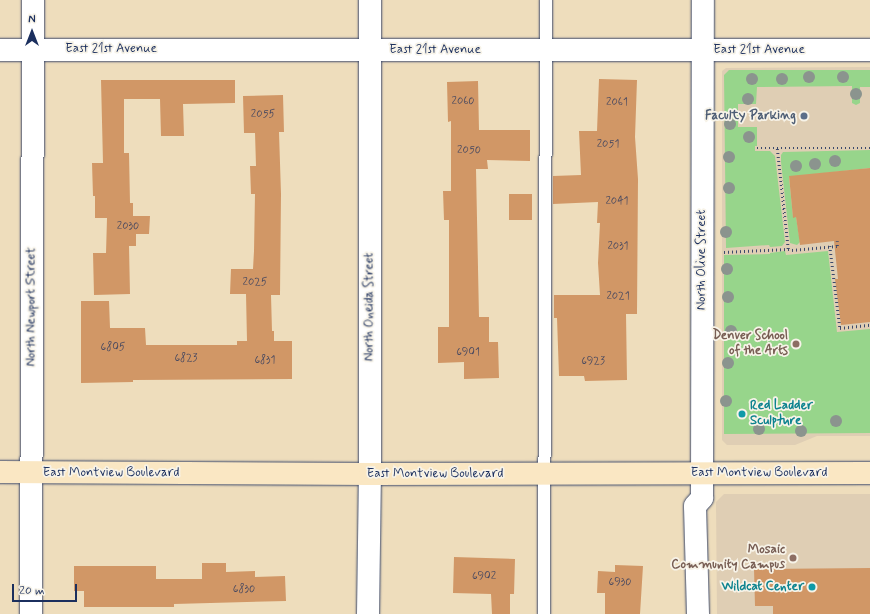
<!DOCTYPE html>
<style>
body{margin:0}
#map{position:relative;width:870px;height:614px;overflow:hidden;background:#eeddbc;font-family:Mynerve,sans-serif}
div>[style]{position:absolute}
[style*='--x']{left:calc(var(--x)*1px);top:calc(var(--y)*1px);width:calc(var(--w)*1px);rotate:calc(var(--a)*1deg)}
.built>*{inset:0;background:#dfceb4}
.green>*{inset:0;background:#97d58b}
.building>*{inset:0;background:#d19766;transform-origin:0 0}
.path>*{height:2.5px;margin-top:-1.25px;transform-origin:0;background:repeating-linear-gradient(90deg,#3b496c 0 1px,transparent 0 4px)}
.roads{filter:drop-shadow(0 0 1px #3b496c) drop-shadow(0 0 1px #3b496c)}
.service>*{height:12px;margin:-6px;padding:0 6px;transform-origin:6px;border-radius:6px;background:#fff}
.minor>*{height:22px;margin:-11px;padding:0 11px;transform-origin:11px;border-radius:11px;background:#fff}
.tertiary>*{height:22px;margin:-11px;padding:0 11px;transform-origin:11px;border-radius:11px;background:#fff}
.secondary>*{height:22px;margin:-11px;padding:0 11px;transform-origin:11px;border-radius:11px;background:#fae7c3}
.trees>*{width:12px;height:12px;margin:-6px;border-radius:50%;background:#8b948e}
.dots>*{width:11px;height:11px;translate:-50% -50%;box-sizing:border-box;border:2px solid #f7f3e8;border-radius:50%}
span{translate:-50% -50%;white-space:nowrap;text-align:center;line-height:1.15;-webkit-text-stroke:3.5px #f7f3e8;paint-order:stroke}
.number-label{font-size:11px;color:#484960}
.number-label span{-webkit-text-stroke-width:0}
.street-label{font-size:13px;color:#1b2f5e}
.service-label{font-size:13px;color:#4e5e75;font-weight:700}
.right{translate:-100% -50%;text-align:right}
.education-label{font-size:13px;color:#785e54;font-weight:700}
.culture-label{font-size:13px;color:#0d838f;font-weight:700}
.left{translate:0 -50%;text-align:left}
.north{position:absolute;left:12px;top:12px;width:40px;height:40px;-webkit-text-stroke:3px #f7f3e8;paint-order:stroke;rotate:0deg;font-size:11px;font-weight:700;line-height:16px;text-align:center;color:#1b2f5e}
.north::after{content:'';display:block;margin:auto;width:14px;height:18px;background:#1b2f5e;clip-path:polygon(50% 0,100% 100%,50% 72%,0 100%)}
.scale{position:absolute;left:12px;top:584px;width:65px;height:18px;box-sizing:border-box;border:2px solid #1b2f5e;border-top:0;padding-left:5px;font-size:12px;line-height:14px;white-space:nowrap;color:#1b2f5e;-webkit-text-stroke:3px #f7f3e8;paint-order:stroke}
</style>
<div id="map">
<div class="built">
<i style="clip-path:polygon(870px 67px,870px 436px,817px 436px,795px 445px,727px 445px,722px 440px,722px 71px,726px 68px)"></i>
<i style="clip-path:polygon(724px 494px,870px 494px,870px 614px,717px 614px,716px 502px)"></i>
</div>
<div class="green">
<i style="clip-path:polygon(729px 70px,870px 70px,870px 87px,860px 87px,860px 103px,856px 105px,852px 103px,852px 86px,757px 87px,756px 104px,738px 104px,738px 127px,757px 127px,757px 146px,755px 146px,755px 151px,770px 151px,775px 156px,785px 242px,782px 246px,770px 247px,769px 245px,726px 248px,724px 75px)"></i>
<i style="clip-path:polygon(870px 150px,870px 168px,789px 177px,793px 217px,796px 217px,800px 242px,797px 245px,790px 243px,781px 162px,781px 155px,783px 152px)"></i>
<i style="clip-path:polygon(785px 251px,786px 255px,828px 251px,837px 332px,870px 329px,870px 433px,724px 434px,724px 255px,770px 254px,770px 253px)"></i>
</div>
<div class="building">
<i style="clip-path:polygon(599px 79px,637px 80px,635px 137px,638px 179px,637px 314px,626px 314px,627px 380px,585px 381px,584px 376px,559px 376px,557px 318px,554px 318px,554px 295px,600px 295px,598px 263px,600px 223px,597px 223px,598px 202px,553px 204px,553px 176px,581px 175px,579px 131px,597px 131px)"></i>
<i style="clip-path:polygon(101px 80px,235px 80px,235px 103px,183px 104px,184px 136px,161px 136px,160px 99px,124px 99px,124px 153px,129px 153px,130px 203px,133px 203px,133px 216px,150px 216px,149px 234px,136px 234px,136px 246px,129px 246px,130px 294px,94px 295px,93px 253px,106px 253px,107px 218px,95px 218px,95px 196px,93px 196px,92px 163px,103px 163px)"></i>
<i style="clip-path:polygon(478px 81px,479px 130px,530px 130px,530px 161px,487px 160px,488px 169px,476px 169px,479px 317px,489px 317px,489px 342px,498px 342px,499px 378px,464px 379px,464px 362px,438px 363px,438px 327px,449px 327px,449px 220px,444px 220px,443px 191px,451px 191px,451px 121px,448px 122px,447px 82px)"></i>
<i style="clip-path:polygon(283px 95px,284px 132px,279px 132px,281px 194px,280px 295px,271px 295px,272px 331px,274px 331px,274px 341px,292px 341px,292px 379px,133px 380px,133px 382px,81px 383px,81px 301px,109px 301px,110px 328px,145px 328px,146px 345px,237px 345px,237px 341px,247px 341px,246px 294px,230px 294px,231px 269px,253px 269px,254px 251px,255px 194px,251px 194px,250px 166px,256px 166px,255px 133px,244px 133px,243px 96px)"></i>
<i style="clip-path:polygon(870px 168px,870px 322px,841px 325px,835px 279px,838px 279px,834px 241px,800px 245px,796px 217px,793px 218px,789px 176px)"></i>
<i style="left:509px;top:194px;width:23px;height:26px"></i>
<i style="clip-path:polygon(454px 557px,515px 559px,514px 594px,510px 594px,510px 614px,492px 614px,491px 594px,453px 593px)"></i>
<i style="clip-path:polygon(202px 563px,226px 563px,226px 572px,255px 571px,255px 577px,285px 576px,286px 601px,174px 604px,174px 607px,84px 607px,84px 591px,74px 591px,74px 566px,156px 566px,156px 579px,202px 579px)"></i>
<i style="clip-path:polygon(615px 565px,643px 566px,640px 614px,605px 614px,605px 593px,597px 593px,598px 571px,615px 572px)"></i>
<i style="clip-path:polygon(870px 568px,870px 614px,773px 614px,773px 606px,755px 606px,754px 569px)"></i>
</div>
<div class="path">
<i style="--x:757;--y:148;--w:20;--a:0"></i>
<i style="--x:830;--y:246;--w:83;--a:83"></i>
<i style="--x:840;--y:328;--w:30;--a:-6"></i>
<i style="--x:788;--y:249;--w:102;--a:-96.2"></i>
<i style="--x:777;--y:148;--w:93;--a:0"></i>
<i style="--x:724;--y:252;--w:64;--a:-2.7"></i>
<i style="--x:788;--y:249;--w:4;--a:14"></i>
<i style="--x:792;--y:250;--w:45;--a:-5.1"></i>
<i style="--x:837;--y:246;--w:5;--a:-90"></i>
</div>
<div class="roads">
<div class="service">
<i style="--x:544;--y:614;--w:614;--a:-89.81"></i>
</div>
<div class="minor">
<i style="--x:0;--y:50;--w:870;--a:0"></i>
<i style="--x:31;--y:614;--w:614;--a:-89.81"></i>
<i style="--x:698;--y:614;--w:108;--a:-91.6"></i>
<i style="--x:695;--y:506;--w:11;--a:-49"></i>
<i style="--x:702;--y:498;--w:498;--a:-89.9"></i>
</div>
<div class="tertiary">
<i style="--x:368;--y:614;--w:140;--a:-89.2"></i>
<i style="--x:370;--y:474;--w:474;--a:-90"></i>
</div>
<div class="secondary">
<i style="--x:0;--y:472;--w:370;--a:0.3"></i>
<i style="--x:370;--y:474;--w:500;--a:-0.11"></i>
</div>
</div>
<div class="trees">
<i style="left:809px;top:77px"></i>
<i style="left:843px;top:77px"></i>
<i style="left:752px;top:79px"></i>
<i style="left:782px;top:79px"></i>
<i style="left:856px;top:94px"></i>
<i style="left:748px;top:99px"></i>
<i style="left:730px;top:124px"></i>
<i style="left:749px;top:137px"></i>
<i style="left:729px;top:157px"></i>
<i style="left:835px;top:161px"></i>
<i style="left:815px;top:164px"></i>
<i style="left:796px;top:166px"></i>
<i style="left:729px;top:188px"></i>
<i style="left:726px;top:232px"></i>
<i style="left:727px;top:269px"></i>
<i style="left:728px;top:297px"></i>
<i style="left:731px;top:331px"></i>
<i style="left:728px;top:363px"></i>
<i style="left:726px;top:401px"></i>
<i style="left:836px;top:421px"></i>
<i style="left:759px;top:429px"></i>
<i style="left:801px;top:431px"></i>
</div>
<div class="dots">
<i style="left:804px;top:116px;background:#5c6f8a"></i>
<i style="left:796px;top:344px;background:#8d6e63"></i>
<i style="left:742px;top:414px;background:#0f9aa8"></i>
<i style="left:793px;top:558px;background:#8d6e63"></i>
<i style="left:812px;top:587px;background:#0f9aa8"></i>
</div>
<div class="number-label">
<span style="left:463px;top:101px">2060</span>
<span style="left:617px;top:102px">2061</span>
<span style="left:263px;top:114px">2055</span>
<span style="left:608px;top:144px">2051</span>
<span style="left:469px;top:150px">2050</span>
<span style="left:617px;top:201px">2041</span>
<span style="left:128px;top:226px">2030</span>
<span style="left:618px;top:246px">2031</span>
<span style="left:255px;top:282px">2025</span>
<span style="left:618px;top:296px">2021</span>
<span style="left:113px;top:347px">6805</span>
<span style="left:468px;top:352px">6901</span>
<span style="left:186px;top:358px">6823</span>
<span style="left:265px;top:360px">6831</span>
<span style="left:593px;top:361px">6923</span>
<span style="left:484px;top:576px">6902</span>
<span style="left:620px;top:582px">6930</span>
<span style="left:244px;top:589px">6830</span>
</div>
<div class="street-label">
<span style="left:111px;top:49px">East 21st Avenue</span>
<span style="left:435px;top:50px">East 21st Avenue</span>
<span style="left:759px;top:50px">East 21st Avenue</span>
<span style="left:702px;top:260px;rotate:-90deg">North Olive Street</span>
<span style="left:32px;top:307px;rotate:-90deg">North Newport Street</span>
<span style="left:370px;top:307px;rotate:-90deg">North Oneida Street</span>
<span style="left:111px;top:473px">East Montview Boulevard</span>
<span style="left:759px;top:473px">East Montview Boulevard</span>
<span style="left:435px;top:474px">East Montview Boulevard</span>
</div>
<div class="service-label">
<span class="right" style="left:796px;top:116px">Faculty Parking</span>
</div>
<div class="education-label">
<span class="right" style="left:788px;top:344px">Denver School<br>of the Arts</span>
<span class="right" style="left:785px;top:558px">Mosaic<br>Community Campus</span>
</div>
<div class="culture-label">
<span class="left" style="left:750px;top:414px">Red Ladder<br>Sculpture</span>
<span class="right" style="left:804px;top:587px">Wildcat Center</span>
</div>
<div class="north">N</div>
<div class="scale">20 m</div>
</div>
